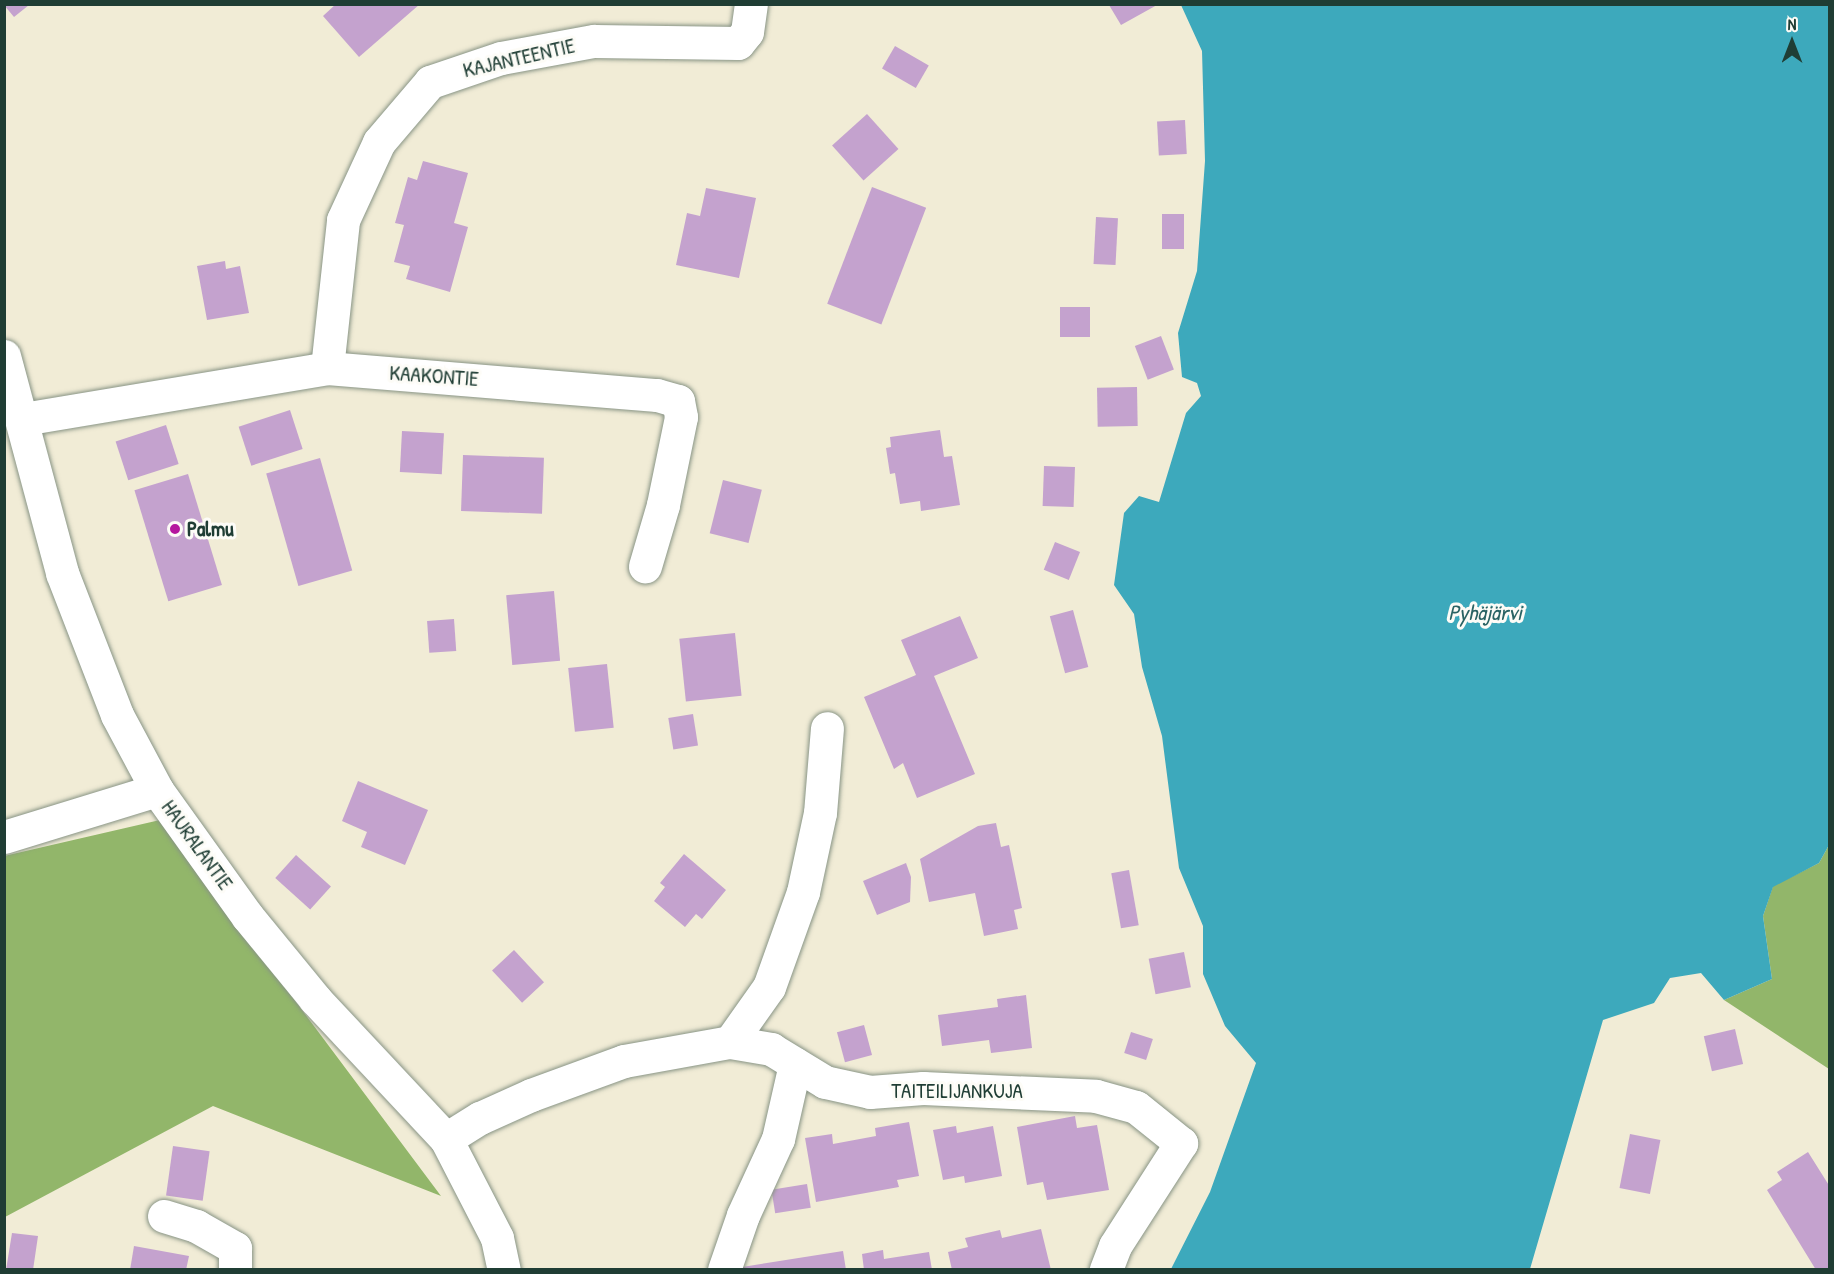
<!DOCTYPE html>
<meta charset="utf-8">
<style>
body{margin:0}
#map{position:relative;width:1834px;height:1274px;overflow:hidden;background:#f1ecd6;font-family:"Patrick Hand",sans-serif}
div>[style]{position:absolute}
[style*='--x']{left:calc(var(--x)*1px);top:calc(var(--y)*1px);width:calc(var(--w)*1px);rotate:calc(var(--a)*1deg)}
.forest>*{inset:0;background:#92b66a}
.water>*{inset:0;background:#3da9bc}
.building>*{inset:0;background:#c4a2ce;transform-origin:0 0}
.roads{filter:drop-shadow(0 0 2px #889485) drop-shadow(0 0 2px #889485)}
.minor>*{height:33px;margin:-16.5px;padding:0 16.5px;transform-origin:16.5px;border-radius:16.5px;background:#fff}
.dots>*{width:16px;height:16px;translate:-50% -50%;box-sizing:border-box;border:3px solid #fdfcf7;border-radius:50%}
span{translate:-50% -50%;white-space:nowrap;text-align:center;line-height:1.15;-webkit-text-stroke:6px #fdfcf7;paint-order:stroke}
.street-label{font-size:21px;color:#1f3d34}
.poi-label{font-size:21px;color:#1f3d34;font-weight:700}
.left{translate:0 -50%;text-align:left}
.water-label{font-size:22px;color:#2a6364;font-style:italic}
.frame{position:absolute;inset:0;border:6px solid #1f3d34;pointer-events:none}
.north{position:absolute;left:1762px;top:12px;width:60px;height:60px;-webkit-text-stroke:4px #fdfcf7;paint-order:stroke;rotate:0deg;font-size:16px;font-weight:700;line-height:24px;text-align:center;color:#1f3d34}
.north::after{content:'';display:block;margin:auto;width:21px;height:27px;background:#1f3d34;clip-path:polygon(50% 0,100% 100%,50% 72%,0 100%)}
</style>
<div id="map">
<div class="forest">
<i style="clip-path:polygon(160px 820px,441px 1196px,213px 1106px,5px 1217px,4px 856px)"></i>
<i style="clip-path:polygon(1829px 845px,1829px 1069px,1724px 1000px,1772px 979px,1763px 916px,1773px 886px,1819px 863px)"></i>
</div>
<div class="water">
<i style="clip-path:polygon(1181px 5px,1829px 5px,1829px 845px,1819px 863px,1773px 887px,1763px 916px,1772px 979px,1724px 1000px,1701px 973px,1670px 978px,1654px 1003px,1603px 1020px,1530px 1269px,1171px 1269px,1210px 1192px,1256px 1063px,1225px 1026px,1203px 974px,1203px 926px,1179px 868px,1162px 736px,1142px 667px,1134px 614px,1114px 585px,1124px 513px,1139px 496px,1159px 502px,1186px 413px,1201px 396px,1197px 383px,1182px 377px,1178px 333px,1197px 271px,1205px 161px,1202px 51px)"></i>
</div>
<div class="building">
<i style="clip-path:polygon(336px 4px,420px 4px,359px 57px,323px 16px)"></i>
<i style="clip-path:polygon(4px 5px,29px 5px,14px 17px)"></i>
<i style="clip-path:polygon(1109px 5px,1157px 5px,1121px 25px)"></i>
<i style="left:895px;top:46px;width:39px;height:26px;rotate:30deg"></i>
<i style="left:867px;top:114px;width:47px;height:47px;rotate:48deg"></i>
<i style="left:1185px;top:120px;width:34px;height:28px;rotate:87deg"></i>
<i style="clip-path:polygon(423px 161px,468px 173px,454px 223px,468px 227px,450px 292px,406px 279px,410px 266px,394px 262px,404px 225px,395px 223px,408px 177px,417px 180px)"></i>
<i style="left:872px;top:187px;width:58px;height:125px;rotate:21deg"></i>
<i style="clip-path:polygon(706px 188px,756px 198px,739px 278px,676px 265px,687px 213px,700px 216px)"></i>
<i style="left:1184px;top:214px;width:35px;height:22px;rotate:90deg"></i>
<i style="left:1096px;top:217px;width:22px;height:47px;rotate:3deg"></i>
<i style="clip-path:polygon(225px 261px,226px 269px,240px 266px,249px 313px,207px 320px,197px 266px)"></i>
<i style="left:1060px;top:307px;width:30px;height:30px"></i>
<i style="left:1161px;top:336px;width:36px;height:28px;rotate:69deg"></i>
<i style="left:1137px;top:387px;width:39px;height:40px;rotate:89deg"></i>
<i style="left:290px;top:410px;width:41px;height:54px;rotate:72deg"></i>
<i style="left:166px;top:425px;width:41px;height:53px;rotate:72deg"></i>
<i style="clip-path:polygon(940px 430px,944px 457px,952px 456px,960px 505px,921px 511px,920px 501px,900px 504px,895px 473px,890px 474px,886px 448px,891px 447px,890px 437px)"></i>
<i style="left:402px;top:431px;width:42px;height:41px;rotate:3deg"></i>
<i style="left:463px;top:455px;width:81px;height:56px;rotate:2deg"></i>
<i style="left:320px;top:458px;width:117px;height:56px;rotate:74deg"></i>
<i style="left:1044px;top:466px;width:31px;height:40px;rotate:2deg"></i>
<i style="left:188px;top:474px;width:116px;height:56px;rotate:73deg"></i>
<i style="left:723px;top:480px;width:40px;height:55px;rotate:14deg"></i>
<i style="left:1055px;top:542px;width:27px;height:30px;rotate:22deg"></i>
<i style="left:554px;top:591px;width:70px;height:48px;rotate:85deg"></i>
<i style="left:1073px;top:610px;width:59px;height:24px;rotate:75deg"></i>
<i style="clip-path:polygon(960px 616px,978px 658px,934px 676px,975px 774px,917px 798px,903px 763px,894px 769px,864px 697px,916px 675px,901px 640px)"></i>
<i style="left:454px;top:619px;width:32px;height:27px;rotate:86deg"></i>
<i style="left:735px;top:633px;width:63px;height:56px;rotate:84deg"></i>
<i style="left:607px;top:664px;width:64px;height:39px;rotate:84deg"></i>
<i style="left:693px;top:714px;width:32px;height:25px;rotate:81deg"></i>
<i style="clip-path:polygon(358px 781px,428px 810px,405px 865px,361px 847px,367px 832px,342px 821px)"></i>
<i style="clip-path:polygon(996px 823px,1001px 847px,1009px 845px,1022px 908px,1014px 910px,1018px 929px,984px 936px,975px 893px,929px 902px,920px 859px,978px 826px)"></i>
<i style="clip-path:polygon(684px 854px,726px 890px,702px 919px,696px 914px,685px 927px,654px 901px,665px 887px,660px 883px)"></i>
<i style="left:296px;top:855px;width:47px;height:31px;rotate:42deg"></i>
<i style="clip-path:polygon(906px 863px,911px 877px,910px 902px,877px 915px,863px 881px)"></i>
<i style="left:1129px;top:870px;width:56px;height:18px;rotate:80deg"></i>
<i style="left:514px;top:950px;width:44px;height:30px;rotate:47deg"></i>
<i style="left:1184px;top:952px;width:36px;height:36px;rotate:79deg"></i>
<i style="clip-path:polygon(1026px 995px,1032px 1048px,991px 1053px,989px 1040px,942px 1046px,938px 1015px,998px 1007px,997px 999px)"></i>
<i style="left:864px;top:1025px;width:31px;height:28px;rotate:75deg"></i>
<i style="left:1735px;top:1029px;width:36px;height:32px;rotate:77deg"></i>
<i style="left:1131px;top:1032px;width:23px;height:22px;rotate:18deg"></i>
<i style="clip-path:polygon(1075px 1116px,1077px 1128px,1097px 1125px,1109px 1190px,1047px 1200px,1043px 1182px,1027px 1185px,1017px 1127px)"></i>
<i style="clip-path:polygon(909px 1122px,919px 1176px,897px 1180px,899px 1187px,816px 1202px,805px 1138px,832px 1134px,833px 1144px,876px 1136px,875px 1128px)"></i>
<i style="clip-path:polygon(956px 1126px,957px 1133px,993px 1126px,1002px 1176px,965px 1183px,964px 1176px,943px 1180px,933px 1130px)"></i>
<i style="left:1630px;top:1134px;width:31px;height:55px;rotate:11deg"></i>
<i style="left:173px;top:1146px;width:37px;height:50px;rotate:8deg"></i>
<i style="clip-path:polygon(1808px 1152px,1830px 1187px,1830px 1270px,1816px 1270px,1767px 1190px,1782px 1180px,1777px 1172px)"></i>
<i style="left:807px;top:1184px;width:24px;height:36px;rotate:81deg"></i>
<i style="clip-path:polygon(1041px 1229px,1051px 1270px,952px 1270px,948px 1252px,968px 1247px,965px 1238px,1000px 1230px,1002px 1238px)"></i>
<i style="clip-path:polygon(12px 1233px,38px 1236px,33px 1270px,6px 1270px)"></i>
<i style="clip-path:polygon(134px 1246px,189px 1256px,186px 1270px,130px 1270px)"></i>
<i style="clip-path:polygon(883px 1250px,884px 1259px,929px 1252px,932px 1270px,864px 1270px,862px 1254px)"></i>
<i style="clip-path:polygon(843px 1251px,846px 1270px,736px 1270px,736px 1268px)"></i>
</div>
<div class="roads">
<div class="minor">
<i style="--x:4;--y:356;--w:225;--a:75"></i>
<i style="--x:62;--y:573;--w:152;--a:68.8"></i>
<i style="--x:117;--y:715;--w:85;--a:61.9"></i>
<i style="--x:157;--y:790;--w:156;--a:54.4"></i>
<i style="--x:248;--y:917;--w:106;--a:50.7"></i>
<i style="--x:315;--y:999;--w:192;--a:46.9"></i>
<i style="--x:446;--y:1139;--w:111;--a:62.7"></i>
<i style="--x:497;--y:1238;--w:33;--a:78"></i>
<i style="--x:327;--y:368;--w:149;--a:-83.8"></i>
<i style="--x:343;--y:220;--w:86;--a:-65.2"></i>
<i style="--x:379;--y:142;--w:79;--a:-49.6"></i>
<i style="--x:430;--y:82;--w:75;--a:-18.7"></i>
<i style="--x:501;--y:58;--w:95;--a:-10.4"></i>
<i style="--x:594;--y:41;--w:144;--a:0.8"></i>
<i style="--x:738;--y:43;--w:14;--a:-51"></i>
<i style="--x:747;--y:32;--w:28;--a:-82"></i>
<i style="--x:23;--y:419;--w:308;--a:-9.5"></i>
<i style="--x:327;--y:368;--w:331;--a:4.7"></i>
<i style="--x:657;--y:395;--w:22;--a:16"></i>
<i style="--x:678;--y:401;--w:16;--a:79"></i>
<i style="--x:681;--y:417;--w:90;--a:101.6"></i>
<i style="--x:663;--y:505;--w:64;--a:106.4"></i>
<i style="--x:4;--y:837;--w:160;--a:-17.1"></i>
<i style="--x:730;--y:1042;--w:67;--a:-54.7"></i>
<i style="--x:769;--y:987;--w:101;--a:-70.3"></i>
<i style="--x:803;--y:892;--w:81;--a:-77.9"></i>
<i style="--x:820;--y:813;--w:85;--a:-85.3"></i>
<i style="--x:446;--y:1139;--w:40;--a:-32"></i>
<i style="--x:480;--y:1118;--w:56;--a:-24.3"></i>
<i style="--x:531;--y:1095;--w:99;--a:-20.1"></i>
<i style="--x:624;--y:1061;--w:108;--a:-10.2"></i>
<i style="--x:730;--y:1042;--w:42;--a:9.7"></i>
<i style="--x:771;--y:1049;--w:63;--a:31.4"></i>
<i style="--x:825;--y:1082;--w:46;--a:12.5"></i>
<i style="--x:870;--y:1092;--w:53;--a:-4.3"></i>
<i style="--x:923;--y:1088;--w:173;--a:2.6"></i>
<i style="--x:1096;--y:1096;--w:41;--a:15.4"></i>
<i style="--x:1136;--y:1107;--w:58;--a:38.7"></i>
<i style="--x:1181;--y:1143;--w:122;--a:122.7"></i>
<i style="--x:1115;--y:1246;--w:26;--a:111"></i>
<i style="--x:164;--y:1216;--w:34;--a:17"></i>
<i style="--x:196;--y:1226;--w:45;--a:29.4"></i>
<i style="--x:235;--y:1248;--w:22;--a:90"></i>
<i style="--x:724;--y:1270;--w:58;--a:-70.9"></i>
<i style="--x:743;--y:1215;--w:84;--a:-65.3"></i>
<i style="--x:778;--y:1139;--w:77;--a:-77.2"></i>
</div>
</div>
<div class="dots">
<i style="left:175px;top:529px;background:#b5179e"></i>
</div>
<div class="street-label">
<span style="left:519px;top:58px;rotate:-13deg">KAJANTEENTIE</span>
<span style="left:434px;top:376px;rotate:4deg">KAAKONTIE</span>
<span style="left:197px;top:845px;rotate:54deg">HAURALANTIE</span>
<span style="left:957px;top:1091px">TAITEILIJANKUJA</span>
</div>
<div class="poi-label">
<span class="left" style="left:187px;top:529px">Palmu</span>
</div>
<div class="water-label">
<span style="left:1485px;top:613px">Pyhäjärvi</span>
</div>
<div class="frame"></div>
<div class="north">N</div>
</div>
